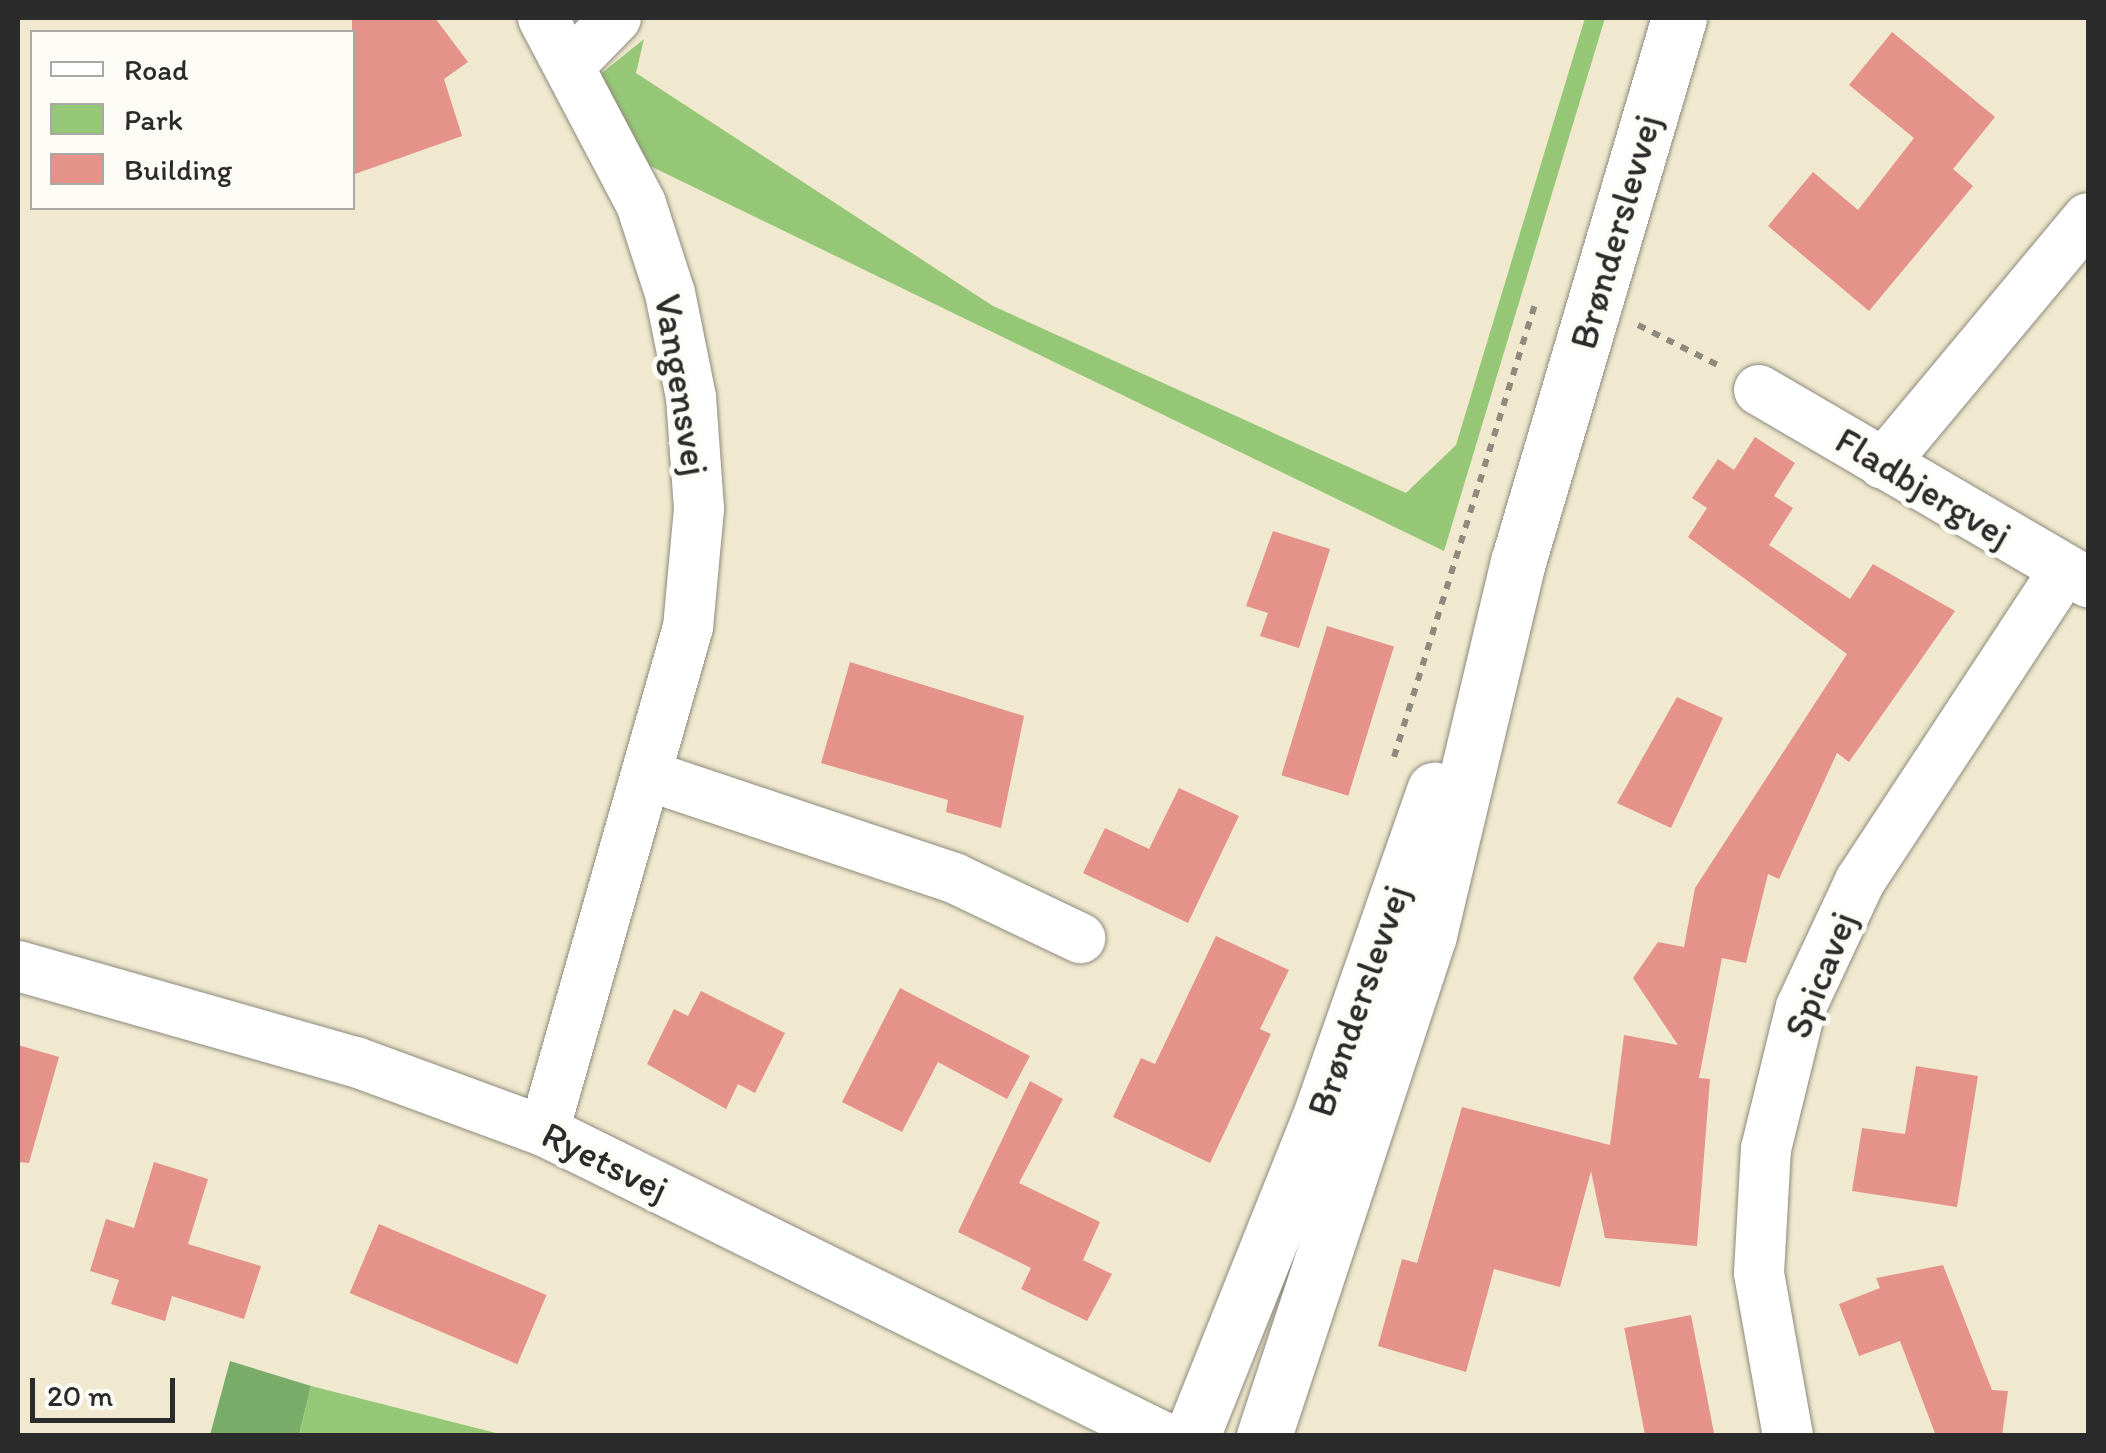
<!DOCTYPE html>
<meta charset="utf-8">
<style>
body{margin:0}
#map{position:relative;width:2106px;height:1453px;overflow:hidden;background:#f0e9cf;font-family:Itim,sans-serif}
div>[style]{position:absolute}
[style*='--x']{left:calc(var(--x)*1px);top:calc(var(--y)*1px);width:calc(var(--w)*1px);rotate:calc(var(--a)*1deg)}
.green>*{inset:0;background:#96c777}
.forest>*{inset:0;background:#78ac68}
.building>*{inset:0;background:#e5928a;transform-origin:0 0}
.path>*{height:6px;margin-top:-3px;transform-origin:0;background:repeating-linear-gradient(90deg,#8e8a7d 0 8px,transparent 0 16px)}
.roads{filter:drop-shadow(0 0 2px #8e8a7d) drop-shadow(0 0 2px #8e8a7d)}
.minor>*{height:50px;margin:-25px;padding:0 25px;transform-origin:25px;border-radius:25px;background:#fff}
.major>*{height:55px;margin:-27.5px;padding:0 27.5px;transform-origin:27.5px;border-radius:27.5px;background:#fff}
span{translate:-50% -50%;white-space:nowrap;text-align:center;line-height:1.15;-webkit-text-stroke:10px #fdfcf7;paint-order:stroke}
.street-label{font-size:38px;color:#2b2b2b}
.frame{position:absolute;inset:0;border:20px solid #2b2b2b;pointer-events:none}
.legend{position:absolute;left:30px;top:30px;width:325px;height:180px;box-sizing:border-box;background:#fdfcf7;border:2px solid #a9a8a5;margin:0;padding:12px 18px;list-style:none;font-size:30px;color:#2b2b2b}
.legend li{display:flex;align-items:center;gap:20px;height:50px}
.legend b{width:50px;border:2px solid #a9a8a5}
.scale{position:absolute;left:30px;top:1378px;width:145px;height:45px;box-sizing:border-box;border:5px solid #2b2b2b;border-top:0;padding-left:12px;font-size:30px;line-height:35px;white-space:nowrap;color:#2b2b2b;-webkit-text-stroke:8px #fdfcf7;paint-order:stroke}
</style>
<div id="map">
<div class="green">
<i style="clip-path:polygon(1585px 18px,1605px 18px,1444px 551px,644px 163px,598px 76px,644px 39px,636px 73px,993px 306px,1406px 493px,1456px 445px)"></i>
<i style="clip-path:polygon(311px 1386px,496px 1433px,299px 1436px)"></i>
</div>
<div class="forest">
<i style="clip-path:polygon(230px 1361px,311px 1386px,299px 1435px,210px 1435px)"></i>
</div>
<div class="building">
<i style="clip-path:polygon(352px 18px,435px 18px,468px 62px,444px 79px,462px 136px,352px 175px)"></i>
<i style="clip-path:polygon(1892px 32px,1995px 117px,1953px 169px,1973px 186px,1869px 311px,1768px 226px,1813px 172px,1858px 210px,1914px 138px,1849px 85px)"></i>
<i style="clip-path:polygon(1755px 437px,1795px 463px,1774px 496px,1793px 508px,1769px 545px,1850px 599px,1873px 564px,1955px 611px,1849px 762px,1837px 753px,1779px 879px,1768px 874px,1746px 963px,1722px 958px,1699px 1078px,1710px 1079px,1697px 1246px,1605px 1238px,1591px 1171px,1560px 1287px,1494px 1269px,1466px 1372px,1378px 1346px,1402px 1259px,1417px 1263px,1462px 1107px,1610px 1145px,1624px 1035px,1678px 1045px,1633px 978px,1658px 942px,1684px 947px,1695px 888px,1847px 654px,1688px 537px,1707px 508px,1692px 498px,1718px 459px,1734px 470px)"></i>
<i style="clip-path:polygon(1273px 531px,1330px 549px,1299px 648px,1260px 636px,1268px 613px,1246px 606px)"></i>
<i style="left:1327px;top:626px;width:70px;height:156px;rotate:17deg"></i>
<i style="clip-path:polygon(850px 662px,1024px 716px,1001px 828px,946px 812px,948px 800px,821px 763px)"></i>
<i style="clip-path:polygon(1677px 697px,1723px 718px,1671px 828px,1617px 803px)"></i>
<i style="clip-path:polygon(1179px 788px,1239px 816px,1188px 923px,1083px 873px,1105px 828px,1149px 849px)"></i>
<i style="clip-path:polygon(1216px 936px,1289px 970px,1260px 1029px,1271px 1034px,1210px 1163px,1113px 1117px,1141px 1058px,1155px 1064px)"></i>
<i style="clip-path:polygon(900px 988px,1030px 1056px,1007px 1099px,938px 1062px,902px 1132px,842px 1102px)"></i>
<i style="clip-path:polygon(701px 991px,785px 1033px,755px 1093px,738px 1084px,726px 1109px,647px 1064px,674px 1009px,688px 1016px)"></i>
<i style="clip-path:polygon(18px 1045px,59px 1057px,29px 1163px,18px 1162px)"></i>
<i style="clip-path:polygon(1916px 1066px,1978px 1076px,1957px 1207px,1852px 1191px,1862px 1128px,1905px 1134px)"></i>
<i style="clip-path:polygon(1030px 1081px,1063px 1099px,1019px 1183px,1100px 1222px,1083px 1260px,1112px 1274px,1087px 1321px,1021px 1289px,1031px 1268px,958px 1232px)"></i>
<i style="clip-path:polygon(154px 1162px,208px 1179px,188px 1244px,261px 1266px,244px 1319px,172px 1296px,165px 1321px,111px 1304px,119px 1280px,90px 1271px,106px 1219px,134px 1228px)"></i>
<i style="left:379px;top:1224px;width:182px;height:75px;rotate:23deg"></i>
<i style="clip-path:polygon(1943px 1265px,1992px 1390px,2008px 1391px,2002px 1436px,1936px 1436px,1900px 1341px,1859px 1356px,1839px 1304px,1880px 1288px,1876px 1278px)"></i>
<i style="left:1691px;top:1315px;width:123px;height:68px;rotate:79deg"></i>
</div>
<div class="path">
<i style="--x:1638;--y:325;--w:92;--a:26.6"></i>
<i style="--x:1394;--y:757;--w:478;--a:-72.7"></i>
</div>
<div class="roads">
<div class="minor">
<i style="--x:543;--y:18;--w:210;--a:62.2"></i>
<i style="--x:641;--y:204;--w:94;--a:72"></i>
<i style="--x:670;--y:293;--w:106;--a:78.6"></i>
<i style="--x:691;--y:397;--w:112;--a:85.9"></i>
<i style="--x:699;--y:509;--w:119;--a:95.3"></i>
<i style="--x:688;--y:627;--w:524;--a:105.95"></i>
<i style="--x:574;--y:61;--w:60;--a:-45.7"></i>
<i style="--x:1759;--y:390;--w:381;--a:30.3"></i>
<i style="--x:1883;--y:464;--w:320;--a:-50.2"></i>
<i style="--x:646;--y:775;--w:325;--a:18.5"></i>
<i style="--x:954;--y:878;--w:140;--a:25.5"></i>
<i style="--x:18;--y:966;--w:351;--a:15.9"></i>
<i style="--x:356;--y:1062;--w:200;--a:20.2"></i>
<i style="--x:544;--y:1131;--w:688;--a:26.3"></i>
<i style="--x:1788;--y:1436;--w:166;--a:-100.1"></i>
<i style="--x:1759;--y:1273;--w:124;--a:-86.8"></i>
<i style="--x:1766;--y:1149;--w:146;--a:-76.2"></i>
<i style="--x:1801;--y:1007;--w:139;--a:-64.9"></i>
<i style="--x:1860;--y:881;--w:370;--a:-56.7"></i>
</div>
<div class="major">
<i style="--x:1192;--y:1436;--w:341;--a:-68.2"></i>
<i style="--x:1319;--y:1119;--w:349;--a:-70.7"></i>
<i style="--x:1264;--y:1436;--w:527;--a:-71.77"></i>
<i style="--x:1429;--y:935;--w:383;--a:-76.6"></i>
<i style="--x:1518;--y:562;--w:567;--a:-73.51"></i>
</div>
</div>
<div class="street-label">
<span style="left:1616px;top:232px;rotate:-74deg">Brønderslevvej</span>
<span style="left:681px;top:385px;rotate:81deg">Vangensvej</span>
<span style="left:1923px;top:488px;rotate:31deg">Fladbjergvej</span>
<span style="left:1821px;top:975px;rotate:-68deg">Spicavej</span>
<span style="left:1359px;top:1001px;rotate:-71deg">Brønderslevvej</span>
<span style="left:605px;top:1162px;rotate:26deg">Ryetsvej</span>
</div>
<div class="frame"></div>
<ul class="legend">
<li><b style="height:12px;background:#fff"></b>Road</li>
<li><b style="height:28px;background:#96c777"></b>Park</li>
<li><b style="height:28px;background:#e5928a"></b>Building</li>
</ul>
<div class="scale">20 m</div>
</div>
